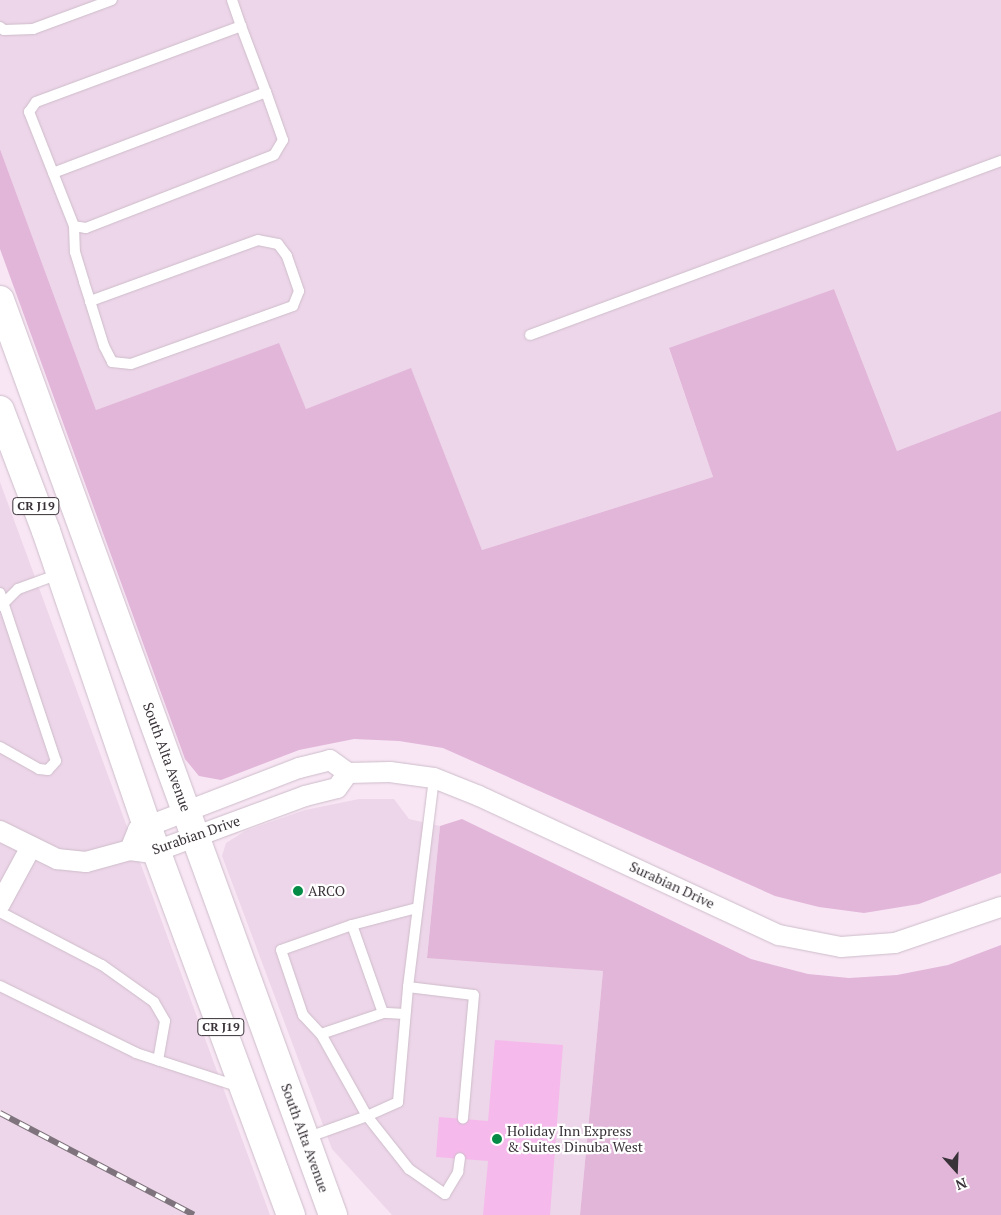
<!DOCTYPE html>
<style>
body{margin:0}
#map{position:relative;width:1001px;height:1215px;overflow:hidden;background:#f8e6f4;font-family:"PT Serif",serif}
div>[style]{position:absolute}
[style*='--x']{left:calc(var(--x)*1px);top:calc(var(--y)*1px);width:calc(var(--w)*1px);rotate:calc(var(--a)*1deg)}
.built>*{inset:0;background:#edd6e9}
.green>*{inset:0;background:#e1b6d9}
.building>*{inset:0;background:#f5baeb}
.roads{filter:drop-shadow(0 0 1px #cdbcca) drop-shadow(0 0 1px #cdbcca)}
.lane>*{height:10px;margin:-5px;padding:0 5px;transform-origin:5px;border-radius:5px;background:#fff}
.street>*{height:20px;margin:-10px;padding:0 10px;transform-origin:10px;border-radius:10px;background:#fff}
.primary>*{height:28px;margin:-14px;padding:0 14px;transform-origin:14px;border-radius:14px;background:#fff}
.rail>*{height:5.5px;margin-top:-2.75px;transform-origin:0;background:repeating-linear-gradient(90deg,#fff 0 11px,#7f747d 0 22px);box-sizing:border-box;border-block:1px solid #7f747d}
.dots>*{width:14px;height:14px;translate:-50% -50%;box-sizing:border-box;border:2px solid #fff;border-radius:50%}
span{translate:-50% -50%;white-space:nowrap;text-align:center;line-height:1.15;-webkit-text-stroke:4.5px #fff;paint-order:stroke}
.shield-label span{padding:1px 4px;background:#fff;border:1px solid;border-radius:4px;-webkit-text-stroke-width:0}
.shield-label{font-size:12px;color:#393238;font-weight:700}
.street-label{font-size:14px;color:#393238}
.poi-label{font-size:14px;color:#393238}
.left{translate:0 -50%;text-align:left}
.north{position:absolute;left:931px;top:1145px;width:50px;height:50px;-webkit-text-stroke:4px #fff;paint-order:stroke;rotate:160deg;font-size:14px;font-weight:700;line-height:20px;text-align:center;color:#393238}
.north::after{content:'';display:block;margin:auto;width:18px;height:22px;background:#393238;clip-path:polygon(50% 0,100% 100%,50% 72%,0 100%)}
</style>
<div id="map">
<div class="built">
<i style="clip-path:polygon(0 0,1001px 0,1001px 411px,897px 451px,834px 289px,669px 349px,713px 477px,482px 550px,411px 369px,306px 409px,278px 344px,96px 410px,0 149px)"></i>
<i style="clip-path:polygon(0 482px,270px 1215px,0 1215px)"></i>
<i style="clip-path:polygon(359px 799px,394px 799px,409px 819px,440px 826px,427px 957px,603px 971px,580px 1215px,392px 1215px,332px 1149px,222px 856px,226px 843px,245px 831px,305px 810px)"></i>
</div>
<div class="green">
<i style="clip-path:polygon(0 149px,96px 410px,279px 343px,306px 409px,411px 368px,482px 550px,713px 477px,669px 348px,834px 289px,897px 451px,1001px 411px,1001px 873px,919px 904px,864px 913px,819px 907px,775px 896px,443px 748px,399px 741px,354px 739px,299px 750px,221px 780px,199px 776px,185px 759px,0 249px)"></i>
<i style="clip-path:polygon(462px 819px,751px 959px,808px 974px,849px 978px,897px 975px,948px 965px,1001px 945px,1001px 1215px,580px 1215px,603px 971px,427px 958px,440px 826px)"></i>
</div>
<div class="building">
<i style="clip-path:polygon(495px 1040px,563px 1045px,550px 1215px,483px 1215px,488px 1161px,436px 1157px,439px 1117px,488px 1121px)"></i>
</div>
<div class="roads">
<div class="lane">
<i style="--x:232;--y:0;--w:28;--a:71"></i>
<i style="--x:241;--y:26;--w:71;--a:69.3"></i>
<i style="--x:266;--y:92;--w:51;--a:70.5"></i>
<i style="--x:283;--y:140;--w:17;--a:121"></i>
<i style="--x:274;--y:155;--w:202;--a:158.8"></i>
<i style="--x:86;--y:228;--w:12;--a:-171"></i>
<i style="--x:74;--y:226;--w:123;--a:-111.5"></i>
<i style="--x:29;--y:112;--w:12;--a:-55"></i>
<i style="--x:36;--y:102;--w:219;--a:-20.3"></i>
<i style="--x:0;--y:27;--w:5;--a:37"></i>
<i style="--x:4;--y:30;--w:29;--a:-2"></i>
<i style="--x:33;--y:29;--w:84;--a:-20.2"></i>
<i style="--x:53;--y:173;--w:228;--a:-20.8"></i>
<i style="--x:74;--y:226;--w:26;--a:88"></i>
<i style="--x:75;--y:252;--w:31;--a:73"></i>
<i style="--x:84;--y:282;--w:20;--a:72"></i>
<i style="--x:90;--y:301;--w:47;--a:72.7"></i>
<i style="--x:104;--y:346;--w:18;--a:63"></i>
<i style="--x:112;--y:362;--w:19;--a:6"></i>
<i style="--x:131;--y:364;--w:172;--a:-19.7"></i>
<i style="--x:293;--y:306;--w:16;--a:-68"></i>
<i style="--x:299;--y:291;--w:37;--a:-109"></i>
<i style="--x:287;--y:256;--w:15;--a:-127"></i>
<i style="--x:278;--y:244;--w:20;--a:-169"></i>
<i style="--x:258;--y:240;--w:179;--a:160"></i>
<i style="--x:530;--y:335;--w:502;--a:-20.28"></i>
<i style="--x:0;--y:593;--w:177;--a:71.6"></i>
<i style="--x:56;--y:761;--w:12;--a:132"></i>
<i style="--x:48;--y:770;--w:9;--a:-174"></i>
<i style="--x:39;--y:769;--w:45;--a:-150.6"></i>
<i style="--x:1;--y:606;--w:24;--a:-45"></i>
<i style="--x:18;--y:589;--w:44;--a:-20.1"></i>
<i style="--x:0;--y:912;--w:115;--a:27.5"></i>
<i style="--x:102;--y:965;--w:64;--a:35.4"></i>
<i style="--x:154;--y:1002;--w:22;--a:60"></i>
<i style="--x:165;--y:1021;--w:40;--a:100"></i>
<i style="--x:352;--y:925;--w:67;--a:-14.7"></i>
<i style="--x:0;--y:986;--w:152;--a:26.2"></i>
<i style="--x:136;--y:1053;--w:109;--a:18.1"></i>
<i style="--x:408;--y:987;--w:211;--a:-82.9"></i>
<i style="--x:405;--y:1014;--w:22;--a:-177"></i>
<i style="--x:383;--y:1013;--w:93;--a:-109.4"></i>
<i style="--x:352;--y:925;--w:75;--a:160.6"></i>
<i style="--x:281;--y:950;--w:69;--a:71.3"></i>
<i style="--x:303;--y:1015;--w:26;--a:47"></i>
<i style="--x:321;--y:1034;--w:94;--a:60.7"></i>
<i style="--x:367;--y:1116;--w:34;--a:-24"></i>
<i style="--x:398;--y:1102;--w:115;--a:-85"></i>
<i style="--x:408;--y:987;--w:66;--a:6.9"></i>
<i style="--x:474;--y:995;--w:124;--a:95.1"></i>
<i style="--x:321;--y:1034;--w:65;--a:-18.7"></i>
<i style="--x:306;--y:1138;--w:65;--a:-19.8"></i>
<i style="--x:367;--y:1116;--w:68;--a:51.6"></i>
<i style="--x:409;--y:1169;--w:44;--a:34.8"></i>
<i style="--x:445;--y:1194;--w:26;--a:-59"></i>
<i style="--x:458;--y:1172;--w:14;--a:-82"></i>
</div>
<div class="street">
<i style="--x:0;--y:831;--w:64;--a:26.2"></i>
<i style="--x:57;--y:859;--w:29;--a:6"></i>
<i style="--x:86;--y:862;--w:46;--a:-15.3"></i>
<i style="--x:130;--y:850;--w:21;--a:8"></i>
<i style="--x:151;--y:853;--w:164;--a:-20.3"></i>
<i style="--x:305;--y:796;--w:33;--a:-14"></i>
<i style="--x:337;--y:788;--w:19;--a:-54"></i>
<i style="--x:130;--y:850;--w:22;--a:-68"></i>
<i style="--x:138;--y:830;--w:173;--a:-21.1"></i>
<i style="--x:299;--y:768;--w:32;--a:-14"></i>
<i style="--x:330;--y:760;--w:22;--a:36"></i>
<i style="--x:348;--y:773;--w:42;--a:-1.4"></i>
<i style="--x:390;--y:772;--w:44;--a:7.8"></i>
<i style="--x:434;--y:778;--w:48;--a:21.8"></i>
<i style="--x:479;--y:796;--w:331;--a:24.9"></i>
<i style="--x:779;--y:935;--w:63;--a:11"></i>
<i style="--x:841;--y:947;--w:54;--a:-4.2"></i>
<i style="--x:895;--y:943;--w:112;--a:-18.8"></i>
<i style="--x:0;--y:904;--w:65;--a:-61.5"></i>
</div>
<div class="primary">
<i style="--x:0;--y:300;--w:974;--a:70"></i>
<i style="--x:0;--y:410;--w:129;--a:69.2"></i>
<i style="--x:46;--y:531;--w:312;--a:71.1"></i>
<i style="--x:147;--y:826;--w:415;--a:69.7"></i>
</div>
</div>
<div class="rail">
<i style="--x:0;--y:1113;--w:219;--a:27.7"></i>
</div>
<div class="dots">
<i style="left:298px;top:891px;background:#068b47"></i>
<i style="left:497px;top:1139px;background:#068b47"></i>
</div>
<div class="shield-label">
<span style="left:36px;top:506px">CR J19</span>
<span style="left:221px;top:1027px">CR J19</span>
</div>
<div class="street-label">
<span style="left:167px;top:757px;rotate:70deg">South Alta Avenue</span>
<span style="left:196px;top:835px;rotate:-19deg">Surabian Drive</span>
<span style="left:672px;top:885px;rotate:25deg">Surabian Drive</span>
<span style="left:305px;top:1138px;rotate:70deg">South Alta Avenue</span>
</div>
<div class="poi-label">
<span class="left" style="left:308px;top:891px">ARCO</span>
<span class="left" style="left:507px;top:1139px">Holiday Inn Express<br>&amp; Suites Dinuba West</span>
</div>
<div class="north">N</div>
</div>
